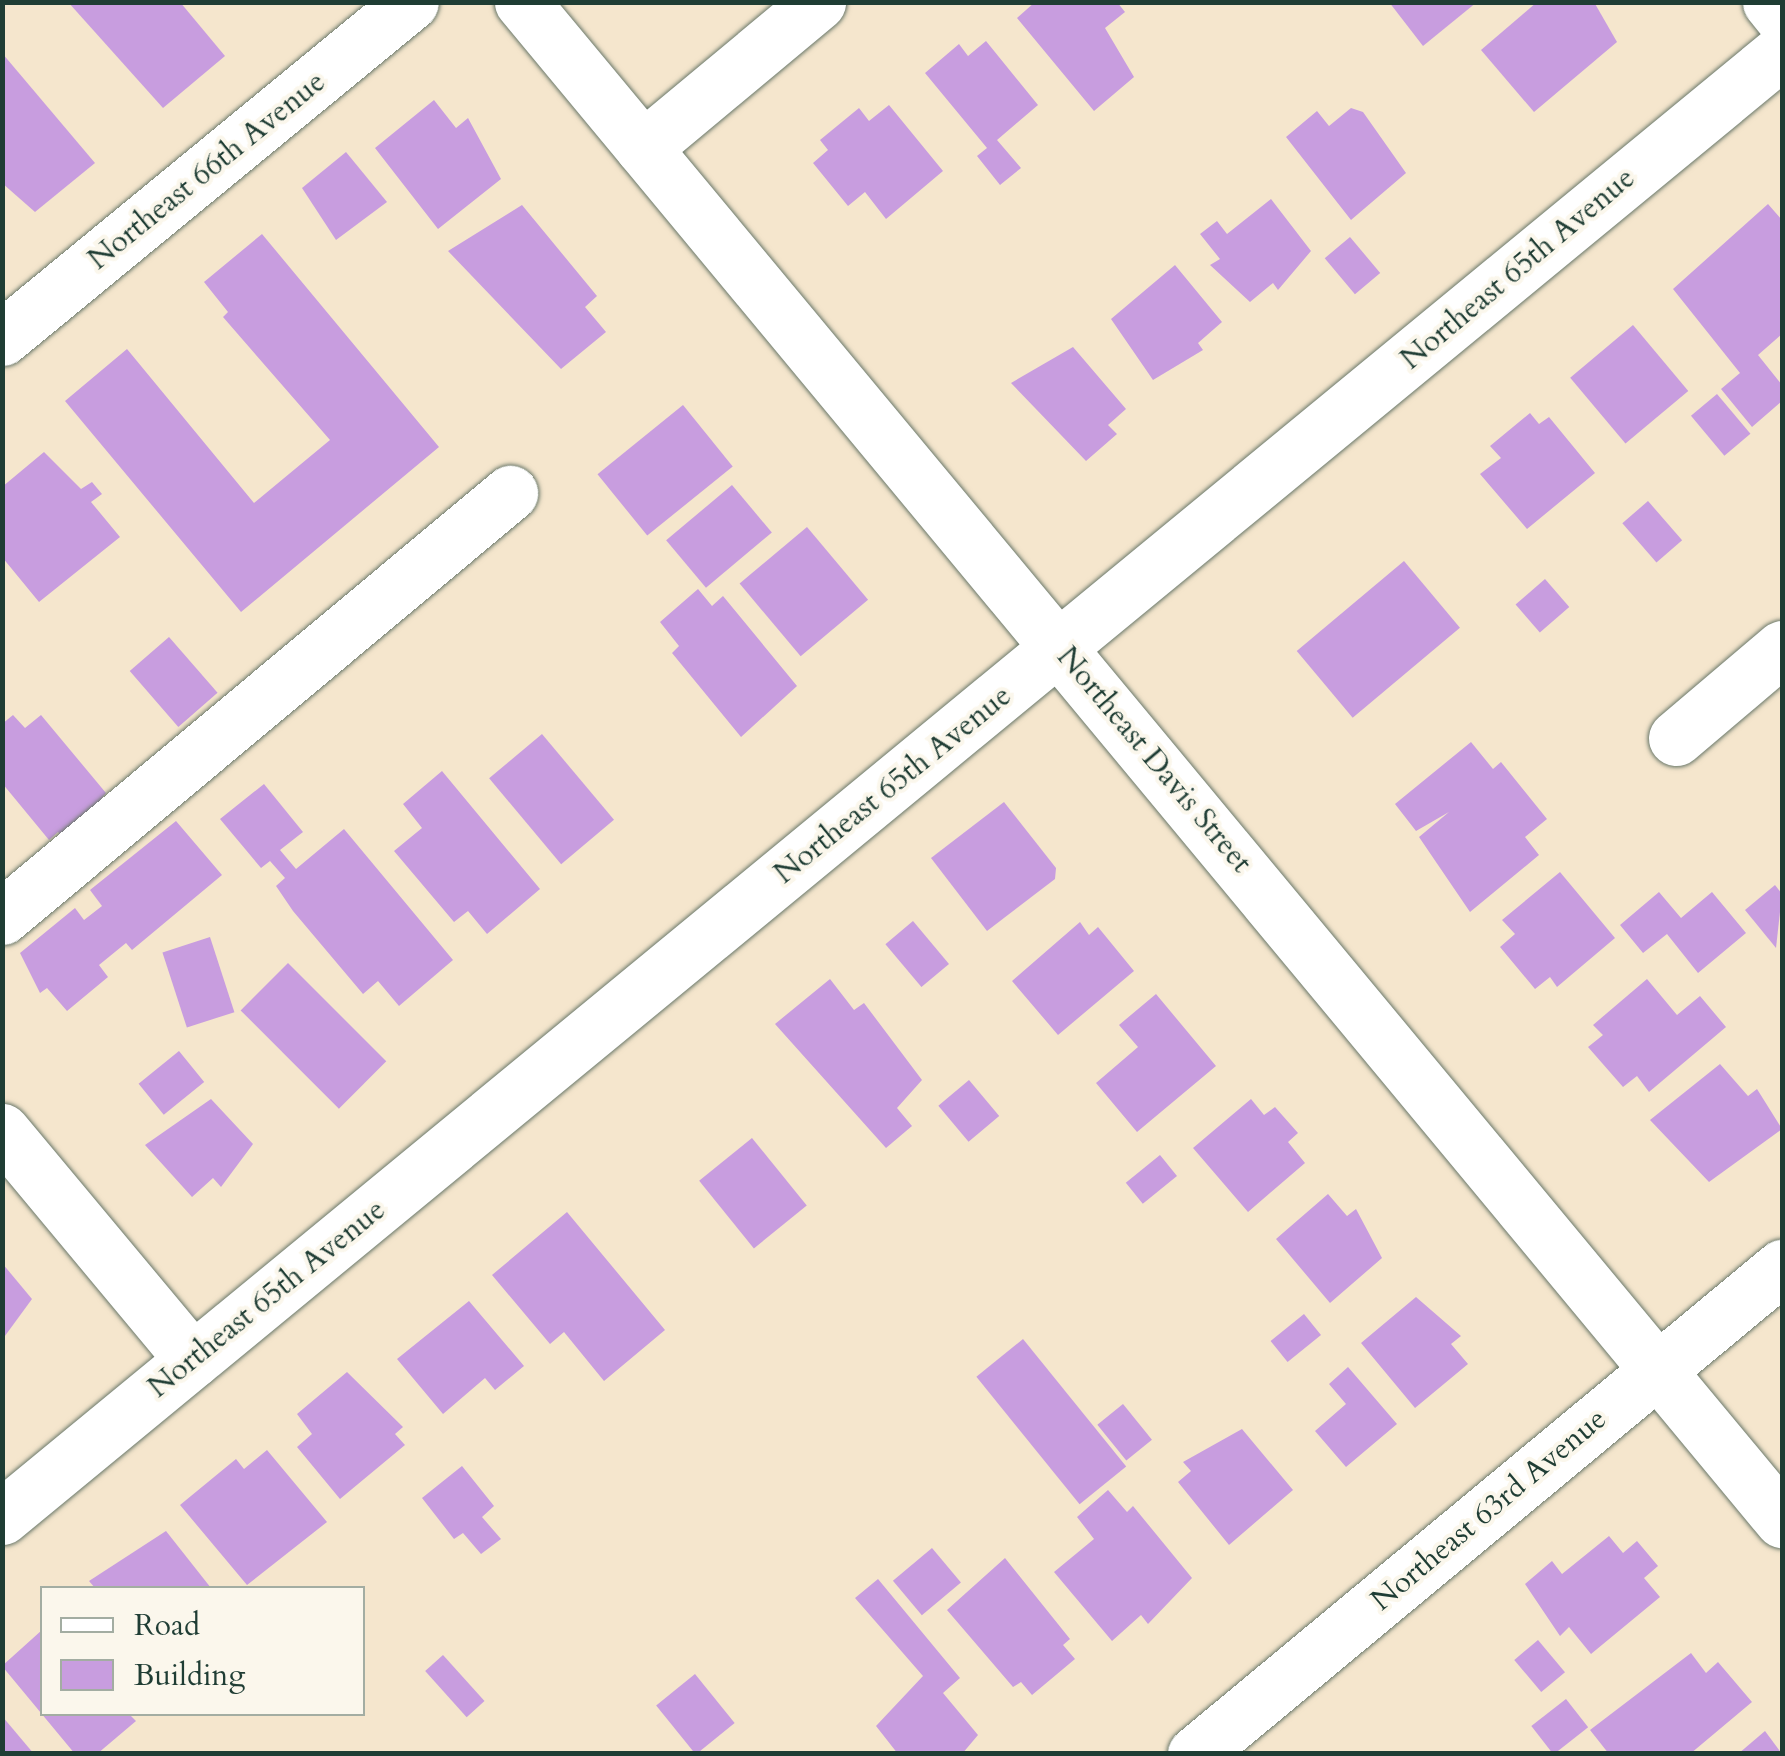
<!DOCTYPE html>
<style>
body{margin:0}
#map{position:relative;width:1785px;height:1756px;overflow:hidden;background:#f5e6cd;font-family:Cardo,serif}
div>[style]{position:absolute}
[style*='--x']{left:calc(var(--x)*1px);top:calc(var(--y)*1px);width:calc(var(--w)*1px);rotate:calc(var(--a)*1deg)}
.building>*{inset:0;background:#c89ddf;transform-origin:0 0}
.roads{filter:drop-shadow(0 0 2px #6a786a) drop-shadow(0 0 2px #6a786a)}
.minor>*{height:55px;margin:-27.5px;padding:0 27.5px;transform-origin:27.5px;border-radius:27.5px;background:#fff}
.major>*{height:55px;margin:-27.5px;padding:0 27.5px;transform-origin:27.5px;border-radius:27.5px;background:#fff}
span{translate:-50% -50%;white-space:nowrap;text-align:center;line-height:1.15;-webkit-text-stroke:8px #fbf7ec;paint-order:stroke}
.street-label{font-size:30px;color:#1f3d34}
.frame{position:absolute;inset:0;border:5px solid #1f3d34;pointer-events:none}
.legend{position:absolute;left:40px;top:1586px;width:325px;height:130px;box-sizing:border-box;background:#fbf7ec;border:2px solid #a3ada2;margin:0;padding:12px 18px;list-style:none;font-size:30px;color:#1f3d34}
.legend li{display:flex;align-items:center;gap:20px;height:50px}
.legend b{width:50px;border:2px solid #a3ada2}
</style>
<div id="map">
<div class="building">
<i style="clip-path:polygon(68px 2px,180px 2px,225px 56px,163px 108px)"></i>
<i style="clip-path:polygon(1035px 2px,1117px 2px,1125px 12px,1105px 28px,1134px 77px,1094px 111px,1017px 18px)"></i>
<i style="clip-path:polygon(1389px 2px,1477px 2px,1423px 46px)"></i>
<i style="clip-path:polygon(1537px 2px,1594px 2px,1617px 42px,1534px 112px,1481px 50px)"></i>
<i style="clip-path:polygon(986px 41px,1038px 105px,997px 140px,1021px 168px,1000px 185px,977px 156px,987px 148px,925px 73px,959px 44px,968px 56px)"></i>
<i style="clip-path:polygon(2px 53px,95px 163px,35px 212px,2px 183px)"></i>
<i style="clip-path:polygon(434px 100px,456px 128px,468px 118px,501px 179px,438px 229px,375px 148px)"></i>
<i style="clip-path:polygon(889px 105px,943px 171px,886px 219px,865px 192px,848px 206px,813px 163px,828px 150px,820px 140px,859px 108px,869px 121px)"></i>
<i style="clip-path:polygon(1351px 108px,1363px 112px,1406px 173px,1351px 220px,1286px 137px,1317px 111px,1329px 126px)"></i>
<i style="clip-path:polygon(346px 152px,387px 202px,336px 240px,302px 188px)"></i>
<i style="clip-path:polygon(1271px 199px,1311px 251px,1278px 290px,1273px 283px,1250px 302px,1210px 265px,1220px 259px,1200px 234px,1217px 221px,1227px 234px)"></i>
<i style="clip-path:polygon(1768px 204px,1782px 220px,1782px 334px,1758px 355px,1782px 385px,1782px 401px,1752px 427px,1721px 389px,1740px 373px,1673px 289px)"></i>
<i style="clip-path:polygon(522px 205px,597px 296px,585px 307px,606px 332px,561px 369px,448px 251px)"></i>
<i style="clip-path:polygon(262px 234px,439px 447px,241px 612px,65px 401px,127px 349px,254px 503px,330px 440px,223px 317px,228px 312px,204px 282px)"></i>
<i style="left:1350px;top:237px;width:47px;height:33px;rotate:50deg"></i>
<i style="clip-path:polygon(1175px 265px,1222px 322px,1198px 343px,1203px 350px,1153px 380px,1111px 319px)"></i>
<i style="left:1633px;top:325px;width:86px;height:82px;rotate:50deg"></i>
<i style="clip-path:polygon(1073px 347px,1126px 409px,1108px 425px,1117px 434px,1086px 461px,1011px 383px)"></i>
<i style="left:1717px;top:394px;width:52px;height:34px;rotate:50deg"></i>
<i style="left:683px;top:405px;width:79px;height:110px;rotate:51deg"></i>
<i style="clip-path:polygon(1530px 413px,1539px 424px,1549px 417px,1595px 473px,1527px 529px,1480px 474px,1501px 458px,1490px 446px)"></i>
<i style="clip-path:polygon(44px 452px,81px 489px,92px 482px,102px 494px,91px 502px,120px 537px,39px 602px,2px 557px,2px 487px)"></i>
<i style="left:732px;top:485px;width:62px;height:86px;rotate:50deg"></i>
<i style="left:1648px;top:501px;width:52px;height:34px;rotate:49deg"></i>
<i style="left:807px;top:527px;width:95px;height:88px;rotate:50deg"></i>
<i style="left:1404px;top:561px;width:87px;height:140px;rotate:50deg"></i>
<i style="left:1545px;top:579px;width:37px;height:39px;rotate:49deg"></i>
<i style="clip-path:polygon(698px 589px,712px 606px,723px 596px,797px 686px,741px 737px,672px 653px,679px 646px,660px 622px)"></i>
<i style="left:169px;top:637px;width:74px;height:52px;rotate:49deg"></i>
<i style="clip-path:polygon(13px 715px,25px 728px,41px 715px,106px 793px,67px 842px,58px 832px,49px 840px,2px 783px,2px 724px)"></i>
<i style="left:542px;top:734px;width:112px;height:69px;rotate:50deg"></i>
<i style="clip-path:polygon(1471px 742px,1493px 769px,1501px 762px,1547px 819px,1525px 837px,1539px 855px,1470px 912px,1419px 837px,1449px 812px,1416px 831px,1395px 804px)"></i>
<i style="clip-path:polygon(442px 771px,540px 889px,487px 934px,468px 911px,454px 922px,394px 851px,422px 828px,403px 804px)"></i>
<i style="clip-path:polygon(264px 784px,303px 832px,280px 850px,296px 869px,344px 829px,453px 960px,399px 1006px,378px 981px,363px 994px,293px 911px,276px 886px,285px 878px,270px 861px,261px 868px,220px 819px)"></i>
<i style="clip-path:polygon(1004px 802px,1056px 868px,1055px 879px,987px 931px,931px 858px)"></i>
<i style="clip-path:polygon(176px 821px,222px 875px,132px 950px,126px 943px,99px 965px,108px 977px,67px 1011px,47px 988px,40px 993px,20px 953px,75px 908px,84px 920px,102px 906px,90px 890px)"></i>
<i style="clip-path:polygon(1560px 872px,1615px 938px,1557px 987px,1550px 977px,1535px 989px,1500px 947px,1515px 934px,1502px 920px)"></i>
<i style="clip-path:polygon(1775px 885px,1782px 894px,1776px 948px,1745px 910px)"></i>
<i style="clip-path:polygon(1659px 892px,1681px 918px,1712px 892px,1746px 933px,1698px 973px,1667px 934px,1643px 953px,1620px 925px)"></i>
<i style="left:913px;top:921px;width:56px;height:36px;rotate:50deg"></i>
<i style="clip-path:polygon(1080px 922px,1089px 935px,1098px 927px,1134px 971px,1058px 1035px,1012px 981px)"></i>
<i style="left:210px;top:937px;width:79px;height:50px;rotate:72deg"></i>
<i style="left:288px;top:963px;width:139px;height:67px;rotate:45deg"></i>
<i style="clip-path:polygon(830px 979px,854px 1010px,864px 1003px,922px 1080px,897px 1108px,912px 1126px,886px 1148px,775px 1024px)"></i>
<i style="clip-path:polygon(1647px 979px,1677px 1015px,1700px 996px,1726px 1027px,1649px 1092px,1637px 1076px,1623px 1087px,1588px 1047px,1603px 1035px,1593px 1025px)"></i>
<i style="clip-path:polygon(1156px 994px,1216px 1066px,1137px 1132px,1096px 1083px,1138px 1047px,1119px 1025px)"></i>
<i style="left:179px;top:1051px;width:40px;height:52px;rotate:51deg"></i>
<i style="clip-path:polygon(1720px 1064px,1748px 1096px,1757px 1089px,1782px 1129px,1709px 1182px,1650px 1120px)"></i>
<i style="left:969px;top:1080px;width:47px;height:40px;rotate:50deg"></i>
<i style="clip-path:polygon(211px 1099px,253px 1144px,221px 1187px,213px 1178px,192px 1197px,145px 1145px)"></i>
<i style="clip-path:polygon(1251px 1099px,1264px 1115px,1275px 1107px,1298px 1133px,1288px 1142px,1305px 1163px,1248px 1212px,1193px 1148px)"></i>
<i style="left:752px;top:1138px;width:87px;height:68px;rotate:51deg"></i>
<i style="left:1160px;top:1155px;width:27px;height:44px;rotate:51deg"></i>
<i style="clip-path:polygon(1328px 1194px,1347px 1216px,1356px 1209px,1382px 1258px,1330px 1303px,1276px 1239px)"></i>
<i style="clip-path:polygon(567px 1212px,665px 1330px,604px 1381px,564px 1332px,550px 1344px,492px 1275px)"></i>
<i style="clip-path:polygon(2px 1263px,32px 1299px,2px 1340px)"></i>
<i style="clip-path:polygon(1416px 1297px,1461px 1336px,1451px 1344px,1468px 1364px,1415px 1408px,1361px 1343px)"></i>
<i style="clip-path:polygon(469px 1301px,524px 1366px,495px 1390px,485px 1378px,443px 1414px,397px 1359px)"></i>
<i style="left:1304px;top:1314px;width:27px;height:43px;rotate:51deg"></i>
<i style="left:1023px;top:1339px;width:164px;height:60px;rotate:51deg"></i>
<i style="clip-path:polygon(1348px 1367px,1397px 1424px,1346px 1467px,1315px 1431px,1346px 1404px,1329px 1384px)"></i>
<i style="clip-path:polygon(347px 1372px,403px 1427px,395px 1434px,405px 1445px,340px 1499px,297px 1447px,312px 1434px,297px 1414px)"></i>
<i style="left:1123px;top:1404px;width:46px;height:33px;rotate:51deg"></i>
<i style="clip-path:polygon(1242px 1429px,1293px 1490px,1229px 1545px,1178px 1482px,1191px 1471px,1183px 1462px)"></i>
<i style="clip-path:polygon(267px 1450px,327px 1522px,247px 1585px,180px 1505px,236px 1459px,244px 1469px)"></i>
<i style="clip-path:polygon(462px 1466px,494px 1506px,482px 1517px,501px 1539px,481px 1554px,463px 1533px,454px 1539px,422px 1498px)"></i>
<i style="clip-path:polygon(1108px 1490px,1127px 1512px,1133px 1506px,1192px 1578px,1148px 1624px,1141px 1615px,1112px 1641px,1054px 1572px,1094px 1539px,1077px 1517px)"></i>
<i style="clip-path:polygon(166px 1531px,211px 1588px,95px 1588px,89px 1581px)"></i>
<i style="clip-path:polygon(1609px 1536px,1623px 1553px,1637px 1541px,1658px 1566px,1644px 1578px,1660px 1597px,1591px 1654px,1569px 1627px,1560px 1636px,1525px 1584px,1552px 1561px,1562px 1574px)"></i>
<i style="left:932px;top:1548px;width:45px;height:51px;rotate:50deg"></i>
<i style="clip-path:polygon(1005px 1558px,1070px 1639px,1063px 1645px,1075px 1659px,1032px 1695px,1021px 1682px,1013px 1687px,947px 1610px)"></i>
<i style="clip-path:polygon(878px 1579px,960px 1678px,943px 1693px,978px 1735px,962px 1754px,898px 1754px,876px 1726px,923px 1676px,855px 1598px)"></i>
<i style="clip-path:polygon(42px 1630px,42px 1714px,129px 1714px,136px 1721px,97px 1754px,75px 1754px,2px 1666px)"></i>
<i style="left:1538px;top:1640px;width:42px;height:31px;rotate:50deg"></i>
<i style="clip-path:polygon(1691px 1653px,1706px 1673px,1718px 1662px,1752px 1702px,1690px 1754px,1609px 1754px,1590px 1730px)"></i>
<i style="left:443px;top:1655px;width:62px;height:24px;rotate:48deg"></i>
<i style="left:695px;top:1674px;width:63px;height:50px;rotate:51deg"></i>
<i style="left:1566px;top:1699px;width:36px;height:44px;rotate:52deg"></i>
<i style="clip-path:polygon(2px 1716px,34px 1754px,2px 1754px)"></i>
<i style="clip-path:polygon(1765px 1731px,1782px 1754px,1738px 1754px)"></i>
</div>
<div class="roads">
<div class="minor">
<i style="--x:522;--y:2;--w:1973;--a:50.31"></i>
<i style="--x:643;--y:148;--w:228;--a:-39.8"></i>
<i style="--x:2;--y:338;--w:529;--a:-39.4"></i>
<i style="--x:1676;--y:738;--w:139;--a:-40.3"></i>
<i style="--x:2;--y:917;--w:662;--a:-39.85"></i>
<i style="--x:2;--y:1131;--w:298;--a:50.2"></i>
<i style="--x:2;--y:1517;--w:2306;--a:-39.47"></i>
<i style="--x:1195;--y:1754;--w:763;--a:-39.68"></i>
</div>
<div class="major">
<i style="--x:1770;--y:2;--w:19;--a:51"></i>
</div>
</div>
<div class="street-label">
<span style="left:207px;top:171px;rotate:-39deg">Northeast 66th Avenue</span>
<span style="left:1518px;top:269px;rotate:-40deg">Northeast 65th Avenue</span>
<span style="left:1154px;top:760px;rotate:50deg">Northeast Davis Street</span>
<span style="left:893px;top:785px;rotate:-39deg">Northeast 65th Avenue</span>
<span style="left:267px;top:1299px;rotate:-39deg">Northeast 65th Avenue</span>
<span style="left:1489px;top:1510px;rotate:-40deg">Northeast 63rd Avenue</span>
</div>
<div class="frame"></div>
<ul class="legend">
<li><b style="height:12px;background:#fff"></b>Road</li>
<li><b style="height:28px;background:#c89ddf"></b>Building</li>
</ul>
</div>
